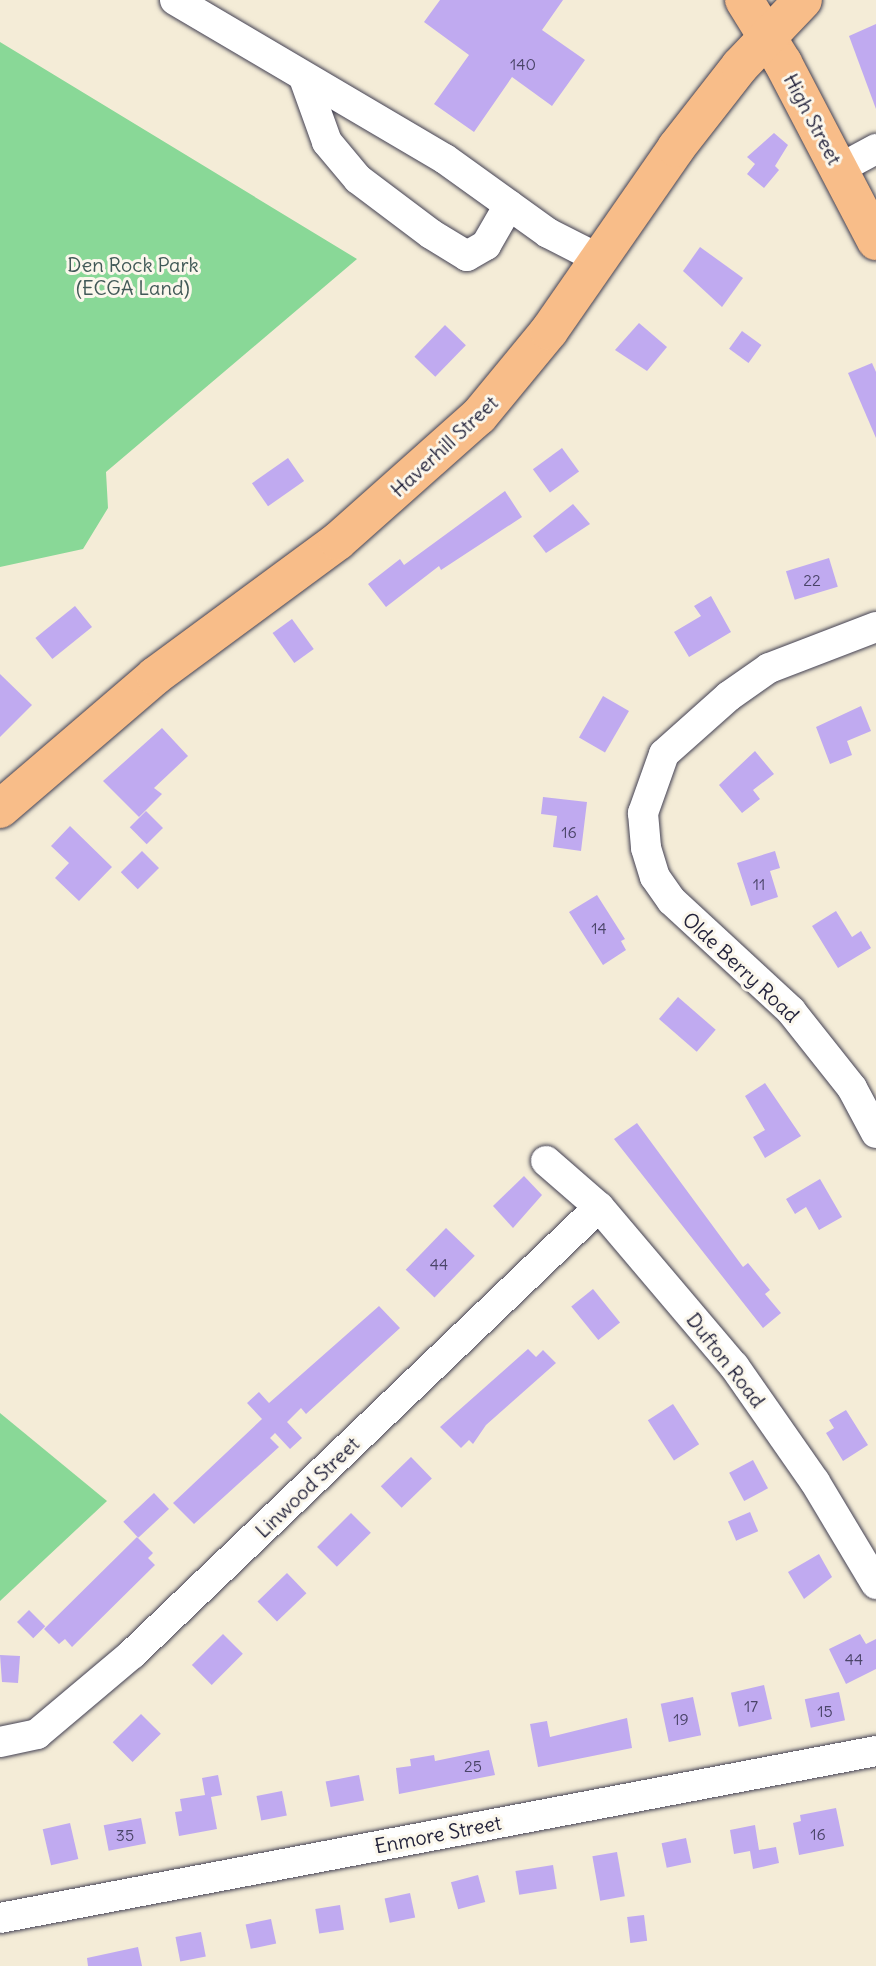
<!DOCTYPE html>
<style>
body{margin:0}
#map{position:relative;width:876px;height:1966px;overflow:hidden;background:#f4ecd7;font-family:Delius,sans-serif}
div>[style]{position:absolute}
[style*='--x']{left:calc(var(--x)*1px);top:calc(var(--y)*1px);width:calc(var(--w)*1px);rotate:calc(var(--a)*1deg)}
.green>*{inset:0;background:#89d897}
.building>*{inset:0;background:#c0aaf0;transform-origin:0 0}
.roads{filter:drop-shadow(0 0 2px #424052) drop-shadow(0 0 2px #424052)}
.minor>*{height:30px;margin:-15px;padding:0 15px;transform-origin:15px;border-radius:15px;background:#fff}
.major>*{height:38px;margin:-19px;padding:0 19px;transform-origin:19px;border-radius:19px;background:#f8bd89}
span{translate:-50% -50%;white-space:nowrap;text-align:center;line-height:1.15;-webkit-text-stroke:6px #fbf7ec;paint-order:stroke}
.number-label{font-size:16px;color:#4a4468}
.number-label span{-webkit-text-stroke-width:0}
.street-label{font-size:20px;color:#22223b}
.park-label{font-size:20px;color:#415957}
</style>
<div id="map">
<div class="green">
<i style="clip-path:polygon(0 42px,357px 259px,106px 472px,108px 508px,83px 549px,0 567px)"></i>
<i style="clip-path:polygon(0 1413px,107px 1501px,0 1601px)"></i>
</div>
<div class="building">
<i style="clip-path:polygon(440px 0,563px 0,542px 30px,585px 60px,552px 106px,512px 77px,474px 132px,434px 104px,469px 55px,424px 22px)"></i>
<i style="clip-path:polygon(876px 24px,876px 109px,849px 36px)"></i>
<i style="clip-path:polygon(774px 133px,788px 145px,775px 166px,779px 170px,764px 188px,747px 174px,755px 164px,747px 157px)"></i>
<i style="clip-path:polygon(700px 247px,743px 278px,722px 307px,683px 271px)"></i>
<i style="clip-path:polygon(639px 323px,667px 347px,647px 371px,615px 350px)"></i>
<i style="left:445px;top:325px;width:29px;height:44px;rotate:44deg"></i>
<i style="left:742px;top:331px;width:24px;height:22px;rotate:36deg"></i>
<i style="clip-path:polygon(872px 363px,876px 372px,876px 438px,848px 373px)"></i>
<i style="left:562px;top:448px;width:29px;height:36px;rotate:54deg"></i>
<i style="left:288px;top:458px;width:28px;height:44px;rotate:55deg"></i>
<i style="clip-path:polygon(505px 491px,522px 517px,441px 570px,439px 566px,386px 607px,368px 584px,400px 559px,404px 565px)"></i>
<i style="clip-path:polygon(573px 504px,590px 524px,546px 553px,533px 536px)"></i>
<i style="left:829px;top:558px;width:30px;height:45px;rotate:73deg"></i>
<i style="clip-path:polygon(711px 596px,731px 632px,689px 657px,674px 632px,701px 616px,694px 606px)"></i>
<i style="left:75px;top:606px;width:27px;height:51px;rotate:51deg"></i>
<i style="left:292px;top:619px;width:37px;height:24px;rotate:54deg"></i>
<i style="clip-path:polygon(0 674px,32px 705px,0 737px)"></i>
<i style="left:603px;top:696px;width:30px;height:48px;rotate:30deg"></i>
<i style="clip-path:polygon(861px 706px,871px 731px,847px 741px,852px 755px,830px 764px,816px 727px)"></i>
<i style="clip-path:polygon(162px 728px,188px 756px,154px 788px,162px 794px,139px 817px,103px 781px)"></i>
<i style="clip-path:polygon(755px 751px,774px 774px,753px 790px,760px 799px,742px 813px,719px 785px)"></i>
<i style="clip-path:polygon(543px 797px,587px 802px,581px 851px,553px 847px,557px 816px,541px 814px)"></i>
<i style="left:146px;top:811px;width:24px;height:23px;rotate:45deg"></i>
<i style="clip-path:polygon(70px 826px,112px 867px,79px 901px,55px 878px,69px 863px,51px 846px)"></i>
<i style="left:142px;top:851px;width:24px;height:30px;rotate:45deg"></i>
<i style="clip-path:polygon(775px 851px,780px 868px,770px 871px,778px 897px,751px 906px,737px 863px)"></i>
<i style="clip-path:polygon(597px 895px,625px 939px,621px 941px,626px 950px,603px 965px,569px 912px)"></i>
<i style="clip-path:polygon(836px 911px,852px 937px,861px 931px,871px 948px,838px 968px,812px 926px)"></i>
<i style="left:678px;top:997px;width:50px;height:29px;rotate:41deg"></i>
<i style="clip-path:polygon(765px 1083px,801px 1136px,765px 1158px,753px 1137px,765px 1130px,745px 1096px)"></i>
<i style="clip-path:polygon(637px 1123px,743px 1267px,748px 1263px,770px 1290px,765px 1294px,781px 1313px,763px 1328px,614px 1139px)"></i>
<i style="clip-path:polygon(524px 1176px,542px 1195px,513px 1228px,493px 1206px)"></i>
<i style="clip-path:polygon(820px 1179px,842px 1217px,819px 1230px,806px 1207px,795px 1214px,786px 1199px)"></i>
<i style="left:446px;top:1228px;width:40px;height:58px;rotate:44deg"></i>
<i style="left:593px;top:1289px;width:43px;height:28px;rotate:51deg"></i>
<i style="clip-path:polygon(379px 1306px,400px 1328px,306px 1414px,301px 1408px,287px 1422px,302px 1438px,290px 1449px,275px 1433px,270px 1438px,279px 1447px,194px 1524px,173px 1503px,262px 1419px,247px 1403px,259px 1392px,269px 1403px)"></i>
<i style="clip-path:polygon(528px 1349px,536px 1357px,543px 1350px,556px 1363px,486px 1425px,473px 1444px,469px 1440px,461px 1448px,440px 1427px)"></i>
<i style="left:673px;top:1404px;width:48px;height:30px;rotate:57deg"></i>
<i style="clip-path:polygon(846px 1410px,868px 1445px,843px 1461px,826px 1433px,834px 1428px,829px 1420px)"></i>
<i style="left:411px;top:1457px;width:30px;height:42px;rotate:46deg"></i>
<i style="left:753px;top:1460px;width:32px;height:27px;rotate:62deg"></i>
<i style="left:154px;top:1493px;width:22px;height:42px;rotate:47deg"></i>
<i style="left:750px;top:1512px;width:21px;height:24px;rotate:67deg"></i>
<i style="left:351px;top:1513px;width:28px;height:48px;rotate:45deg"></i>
<i style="clip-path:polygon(137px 1537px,153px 1553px,148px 1558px,155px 1565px,72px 1647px,65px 1639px,59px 1644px,44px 1629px)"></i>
<i style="clip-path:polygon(819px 1554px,832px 1577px,804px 1599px,788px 1572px)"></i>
<i style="left:287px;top:1573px;width:28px;height:41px;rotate:46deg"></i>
<i style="left:29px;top:1610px;width:23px;height:17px;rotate:45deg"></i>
<i style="left:223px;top:1634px;width:28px;height:44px;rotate:45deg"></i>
<i style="clip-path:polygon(860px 1634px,866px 1644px,876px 1639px,876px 1669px,846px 1684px,829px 1649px)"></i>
<i style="clip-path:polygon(0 1655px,20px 1656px,18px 1683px,2px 1682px)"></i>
<i style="left:764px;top:1685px;width:35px;height:34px;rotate:77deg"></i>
<i style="left:839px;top:1692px;width:29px;height:35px;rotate:78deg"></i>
<i style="left:693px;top:1697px;width:39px;height:33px;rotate:78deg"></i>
<i style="left:141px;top:1714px;width:28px;height:40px;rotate:45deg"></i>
<i style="clip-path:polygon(627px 1718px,632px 1748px,538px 1767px,530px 1724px,547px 1721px,550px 1737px)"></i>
<i style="clip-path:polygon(489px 1750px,495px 1775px,399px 1794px,396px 1768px,411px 1766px,410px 1759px,434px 1755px,435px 1761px)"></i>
<i style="clip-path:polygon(218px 1775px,222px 1795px,211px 1797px,217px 1829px,179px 1836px,175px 1812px,182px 1811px,180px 1799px,205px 1795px,202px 1778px)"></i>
<i style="left:359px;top:1775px;width:26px;height:34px;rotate:79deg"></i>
<i style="left:282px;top:1791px;width:25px;height:26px;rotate:79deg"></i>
<i style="clip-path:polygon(836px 1808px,844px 1846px,799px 1855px,793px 1823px,801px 1821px,800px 1815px)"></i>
<i style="left:141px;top:1818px;width:26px;height:38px;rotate:79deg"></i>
<i style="left:70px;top:1823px;width:37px;height:28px;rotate:77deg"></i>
<i style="clip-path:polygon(755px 1825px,759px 1850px,776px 1847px,779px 1863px,753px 1869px,750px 1851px,734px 1854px,730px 1830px)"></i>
<i style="left:686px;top:1838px;width:25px;height:25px;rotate:78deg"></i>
<i style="left:617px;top:1852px;width:45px;height:25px;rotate:80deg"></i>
<i style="left:553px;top:1865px;width:24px;height:38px;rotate:81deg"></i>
<i style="left:478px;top:1875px;width:28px;height:28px;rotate:75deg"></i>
<i style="left:410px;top:1893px;width:25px;height:26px;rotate:78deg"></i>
<i style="left:340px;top:1905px;width:25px;height:25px;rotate:81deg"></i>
<i style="left:644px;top:1915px;width:26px;height:17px;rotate:83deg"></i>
<i style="left:271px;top:1919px;width:25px;height:26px;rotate:78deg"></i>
<i style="left:201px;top:1932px;width:25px;height:26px;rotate:79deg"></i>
<i style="clip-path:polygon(138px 1947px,142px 1966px,88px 1966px,87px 1958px)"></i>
</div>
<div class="roads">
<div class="minor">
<i style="--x:175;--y:0;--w:313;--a:30.5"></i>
<i style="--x:445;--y:159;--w:127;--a:35.7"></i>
<i style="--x:548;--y:233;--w:57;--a:27"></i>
<i style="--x:304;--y:78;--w:68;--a:70.2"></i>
<i style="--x:327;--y:142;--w:48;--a:50"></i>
<i style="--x:358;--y:179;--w:91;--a:37"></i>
<i style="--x:431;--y:234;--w:42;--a:31.4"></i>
<i style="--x:467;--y:256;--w:22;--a:-30"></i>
<i style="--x:486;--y:245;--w:46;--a:-60.1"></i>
<i style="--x:839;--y:169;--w:42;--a:-28.4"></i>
<i style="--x:876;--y:627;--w:115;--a:159"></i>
<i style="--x:769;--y:668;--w:49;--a:145"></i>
<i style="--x:729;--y:696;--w:87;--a:138.3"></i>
<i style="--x:664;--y:754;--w:63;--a:109.6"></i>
<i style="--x:643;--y:813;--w:35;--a:85"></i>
<i style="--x:646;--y:848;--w:30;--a:73"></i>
<i style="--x:655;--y:877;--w:29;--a:55"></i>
<i style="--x:672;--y:901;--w:162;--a:42.7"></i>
<i style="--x:791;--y:1011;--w:98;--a:51.6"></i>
<i style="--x:852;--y:1088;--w:51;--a:61.9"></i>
<i style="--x:546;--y:1161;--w:70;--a:41"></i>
<i style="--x:599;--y:1207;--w:209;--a:49.7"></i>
<i style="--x:734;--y:1366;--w:141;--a:55.1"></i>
<i style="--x:815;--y:1482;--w:119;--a:59.1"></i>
<i style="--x:0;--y:1742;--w:38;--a:-12"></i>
<i style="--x:37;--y:1734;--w:124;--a:-40.1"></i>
<i style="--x:132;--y:1654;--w:646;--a:-43.75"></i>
<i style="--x:0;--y:1918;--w:892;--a:-10.79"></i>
</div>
<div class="major">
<i style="--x:744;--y:0;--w:74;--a:58.2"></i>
<i style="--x:783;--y:63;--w:201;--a:62.4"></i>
<i style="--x:0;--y:809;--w:204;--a:-40.6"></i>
<i style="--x:155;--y:676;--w:227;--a:-36.4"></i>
<i style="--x:338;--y:541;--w:188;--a:-41.6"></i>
<i style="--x:479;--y:416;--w:110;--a:-50.5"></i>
<i style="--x:549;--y:331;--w:223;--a:-55.2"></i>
<i style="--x:676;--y:148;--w:104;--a:-52"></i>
<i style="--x:740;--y:66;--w:91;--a:-46.3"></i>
</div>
</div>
<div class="number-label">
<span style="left:523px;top:64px">140</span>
<span style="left:812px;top:580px">22</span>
<span style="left:569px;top:832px">16</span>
<span style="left:759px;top:884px">11</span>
<span style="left:599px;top:928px">14</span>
<span style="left:439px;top:1264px">44</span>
<span style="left:854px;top:1659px">44</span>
<span style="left:751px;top:1706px">17</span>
<span style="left:825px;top:1711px">15</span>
<span style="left:681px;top:1719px">19</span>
<span style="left:473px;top:1766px">25</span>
<span style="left:818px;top:1834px">16</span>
<span style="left:125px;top:1835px">35</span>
</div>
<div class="street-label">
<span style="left:813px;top:119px;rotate:62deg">High Street</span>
<span style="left:444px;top:446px;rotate:-43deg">Haverhill Street</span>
<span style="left:741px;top:967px;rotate:43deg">Olde Berry Road</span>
<span style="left:726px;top:1360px;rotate:52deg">Dufton Road</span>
<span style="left:307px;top:1487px;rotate:-44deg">Linwood Street</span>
<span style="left:438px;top:1834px;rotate:-11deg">Enmore Street</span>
</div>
<div class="park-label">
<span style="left:133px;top:276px">Den Rock Park<br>(ECGA Land)</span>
</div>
</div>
